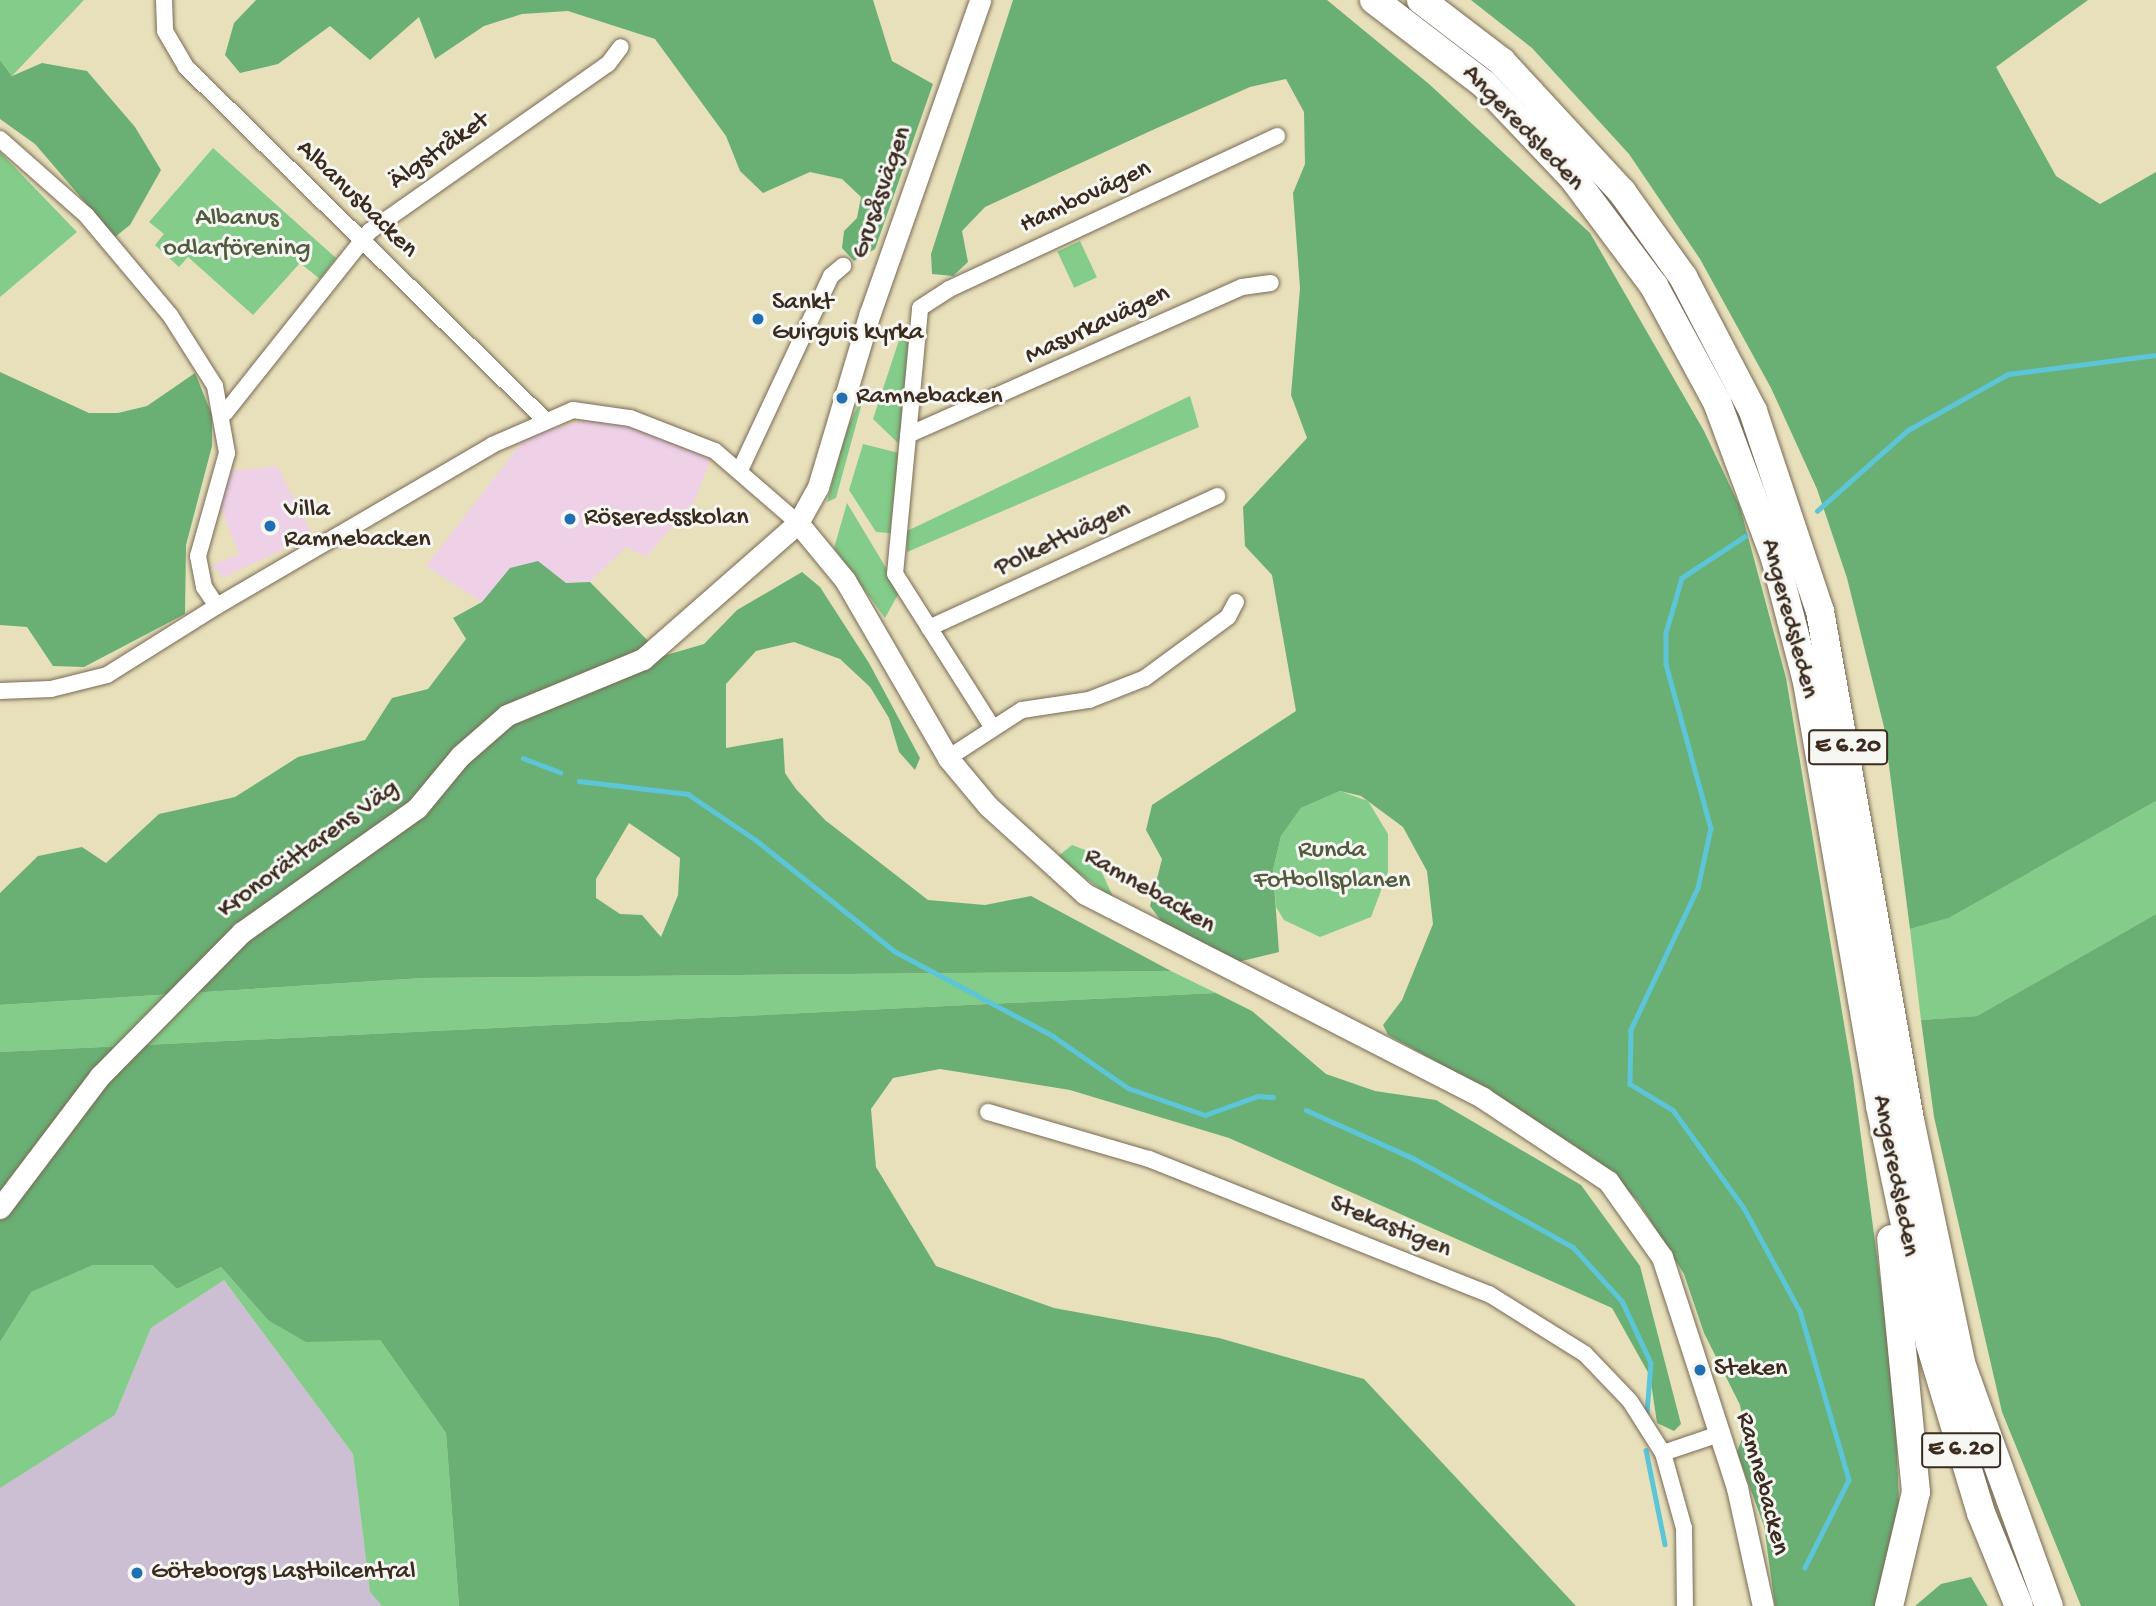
<!DOCTYPE html>
<meta charset="utf-8">
<style>
body{margin:0}
#map{position:relative;width:2156px;height:1606px;overflow:hidden;background:#e8e0bb;font-family:"Gochi Hand",sans-serif}
div>[style]{position:absolute}
[style*='--x']{left:calc(var(--x)*1px);top:calc(var(--y)*1px);width:calc(var(--w)*1px);rotate:calc(var(--a)*1deg)}
.built>*{inset:0;background:#eed0e7}
.industrial>*{inset:0;background:#ccbed3}
.green>*{inset:0;background:#83cc89;transform-origin:0 0}
.forest>*{inset:0;background:#6ab075}
.stream>*{height:4.5px;margin:-2.25px;padding:0 2.25px;transform-origin:2.25px;border-radius:2.25px;background:#5cc5d8}
.roads{filter:drop-shadow(0 0 2px #786a55) drop-shadow(0 0 2px #786a55)}
.street>*{height:16px;margin:-8px;padding:0 8px;transform-origin:8px;border-radius:8px;background:#fff}
.secondary>*{height:21px;margin:-10.5px;padding:0 10.5px;transform-origin:10.5px;border-radius:10.5px;background:#fff}
.highway>*{height:28px;margin:-14px;padding:0 14px;transform-origin:14px;border-radius:14px;background:#fff}
.dots>*{width:19px;height:19px;translate:-50% -50%;box-sizing:border-box;border:4px solid #f6f6f2;border-radius:50%}
span{translate:-50% -50%;white-space:nowrap;text-align:center;line-height:1.15;-webkit-text-stroke:6px #f6f6f2;paint-order:stroke}
.shield-label span{padding:2px 5px;background:#f6f6f2;border:2px solid;border-radius:5px;-webkit-text-stroke-width:0}
.shield-label{font-size:24px;color:#3b2a1e;font-weight:700}
.street-label{font-size:26px;color:#3b2a1e}
.park-label{font-size:26px;color:#515b3e}
.poi-label{font-size:26px;color:#3b2a1e}
.left{translate:0 -50%;text-align:left}
</style>
<div id="map">
<div class="built">
<i style="clip-path:polygon(586px 420px,635px 426px,711px 458px,695px 500px,646px 557px,626px 547px,590px 582px,566px 583px,510px 568px,482px 602px,426px 566px,526px 437px)"></i>
<i style="clip-path:polygon(277px 466px,313px 536px,223px 577px,212px 565px,239px 554px,218px 500px,230px 471px)"></i>
</div>
<div class="industrial">
<i style="clip-path:polygon(224px 1280px,353px 1454px,370px 1592px,382px 1606px,0 1606px,0 1487px,115px 1415px,151px 1328px)"></i>
</div>
<div class="green">
<i style="clip-path:polygon(0 0,84px 0,12px 76px,0 60px)"></i>
<i style="clip-path:polygon(213px 148px,336px 258px,320px 279px,300px 263px,253px 315px,188px 257px,179px 267px,155px 245px,164px 234px,149px 222px)"></i>
<i style="clip-path:polygon(0 152px,77px 232px,0 297px)"></i>
<i style="left:1080px;top:241px;width:40px;height:25px;rotate:65deg"></i>
<i style="clip-path:polygon(903px 328px,909px 336px,900px 445px,873px 419px)"></i>
<i style="clip-path:polygon(865px 392px,836px 498px,827px 502px,846px 430px)"></i>
<i style="clip-path:polygon(1190px 396px,1199px 427px,907px 552px,907px 531px)"></i>
<i style="clip-path:polygon(863px 444px,899px 453px,890px 533px,876px 532px,849px 490px)"></i>
<i style="clip-path:polygon(847px 503px,900px 591px,885px 618px,834px 548px)"></i>
<i style="clip-path:polygon(1340px 791px,1368px 801px,1388px 834px,1388px 872px,1371px 917px,1320px 937px,1284px 920px,1276px 907px,1273px 870px,1281px 836px,1301px 808px)"></i>
<i style="clip-path:polygon(2156px 801px,2156px 914px,1977px 1016px,1921px 1020px,1910px 929px,1949px 918px)"></i>
<i style="clip-path:polygon(1072px 845px,1093px 853px,1114px 899px,1057px 857px)"></i>
<i style="clip-path:polygon(1171px 971px,1216px 993px,0 1052px,0 1005px,423px 978px)"></i>
<i style="clip-path:polygon(93px 1265px,152px 1265px,177px 1289px,221px 1267px,268px 1320px,380px 1340px,446px 1433px,459px 1606px,382px 1606px,370px 1592px,353px 1454px,224px 1280px,151px 1328px,115px 1415px,0 1488px,0 1342px,30px 1292px)"></i>
</div>
<div class="forest">
<i style="clip-path:polygon(256px 0,873px 0,892px 61px,933px 84px,875px 249px,854px 261px,842px 248px,844px 231px,857px 218px,861px 197px,842px 179px,810px 172px,763px 193px,740px 171px,726px 136px,655px 39px,568px 11px,522px 14px,484px 26px,435px 59px,419px 17px,370px 60px,330px 26px,278px 64px,240px 73px,225px 55px,234px 23px)"></i>
<i style="clip-path:polygon(1013px 0,1327px 0,1429px 84px,1590px 233px,1704px 431px,1740px 507px,1786px 678px,1853px 1077px,1894px 1384px,1899px 1502px,1888px 1575px,1875px 1606px,1775px 1606px,1764px 1526px,1737px 1452px,1745px 1431px,1740px 1405px,1704px 1333px,1684px 1274px,1638px 1201px,1593px 1158px,1499px 1096px,1388px 1035px,1383px 1025px,1402px 1000px,1433px 924px,1427px 871px,1403px 827px,1361px 796px,1340px 791px,1301px 808px,1281px 836px,1273px 870px,1279px 952px,1238px 962px,1162px 922px,1150px 906px,1162px 859px,1146px 830px,1152px 805px,1296px 711px,1272px 575px,1245px 546px,1243px 507px,1307px 438px,1291px 395px,1300px 288px,1293px 193px,1305px 164px,1304px 112px,1286px 79px,1250px 87px,1157px 128px,985px 207px,962px 231px,968px 262px,953px 276px,932px 274px,931px 254px)"></i>
<i style="clip-path:polygon(1471px 0,2088px 0,1996px 67px,2056px 176px,2100px 204px,2156px 172px,2156px 801px,1949px 918px,1910px 929px,1884px 727px,1847px 578px,1817px 489px,1771px 388px,1700px 259px,1629px 154px,1532px 48px)"></i>
<i style="clip-path:polygon(0 60px,12px 76px,42px 63px,87px 71px,135px 127px,161px 170px,130px 225px,115px 237px,35px 144px,0 119px)"></i>
<i style="clip-path:polygon(0 372px,89px 413px,118px 413px,147px 406px,195px 373px,212px 415px,212px 446px,186px 545px,185px 614px,84px 667px,53px 666px,27px 627px,0 625px)"></i>
<i style="clip-path:polygon(evenodd,538px 561px,566px 583px,590px 582px,663px 656px,704px 644px,737px 610px,802px 572px,820px 587px,869px 663px,920px 758px,915px 770px,899px 752px,889px 718px,870px 687px,840px 659px,794px 642px,756px 651px,726px 684px,726px 748px,783px 738px,785px 773px,796px 789px,825px 820px,928px 900px,985px 905px,1031px 896px,1171px 971px,423px 978px,0 1005px,0 893px,38px 856px,82px 847px,106px 863px,159px 814px,235px 797px,298px 757px,365px 740px,392px 698px,428px 689px,466px 639px,453px 618px,482px 602px,510px 568px,538px 561px,629px 823px,680px 858px,678px 895px,661px 937px,642px 915px,620px 914px,596px 898px,596px 879px,629px 823px)"></i>
<i style="clip-path:polygon(2156px 914px,2156px 1606px,2081px 1606px,2002px 1412px,1934px 1117px,1921px 1020px,1977px 1016px)"></i>
<i style="clip-path:polygon(1216px 993px,1252px 1011px,1326px 1074px,1375px 1091px,1436px 1100px,1581px 1185px,1640px 1266px,1681px 1424px,1674px 1431px,1657px 1423px,1650px 1376px,1612px 1308px,1229px 1138px,1070px 1090px,940px 1069px,893px 1078px,871px 1109px,876px 1167px,936px 1266px,1054px 1308px,1219px 1338px,1364px 1379px,1576px 1606px,459px 1606px,446px 1433px,380px 1340px,306px 1342px,268px 1320px,221px 1267px,177px 1289px,152px 1265px,93px 1265px,31px 1292px,0 1342px,0 1052px)"></i>
<i style="clip-path:polygon(1971px 1577px,1988px 1606px,1915px 1606px,1941px 1584px)"></i>
</div>
<div class="stream">
<i style="--x:1817;--y:511;--w:122;--a:-41.7"></i>
<i style="--x:1908;--y:430;--w:115;--a:-29.2"></i>
<i style="--x:2008;--y:374;--w:149;--a:-7.3"></i>
<i style="--x:1746;--y:536;--w:77;--a:146.7"></i>
<i style="--x:1682;--y:578;--w:57;--a:106.2"></i>
<i style="--x:1666;--y:633;--w:31;--a:90"></i>
<i style="--x:1666;--y:664;--w:170;--a:74.7"></i>
<i style="--x:1711;--y:828;--w:61;--a:102.2"></i>
<i style="--x:1698;--y:888;--w:157;--a:115.3"></i>
<i style="--x:1631;--y:1030;--w:54;--a:91.1"></i>
<i style="--x:1630;--y:1084;--w:50;--a:31.2"></i>
<i style="--x:1673;--y:1110;--w:121;--a:54.1"></i>
<i style="--x:1744;--y:1208;--w:117;--a:61.5"></i>
<i style="--x:1800;--y:1311;--w:176;--a:73.8"></i>
<i style="--x:1849;--y:1480;--w:98;--a:116.6"></i>
<i style="--x:523;--y:758;--w:40;--a:21"></i>
<i style="--x:579;--y:781;--w:110;--a:6.8"></i>
<i style="--x:688;--y:794;--w:82;--a:34.1"></i>
<i style="--x:756;--y:840;--w:179;--a:38.7"></i>
<i style="--x:896;--y:952;--w:178;--a:28.1"></i>
<i style="--x:1053;--y:1036;--w:91;--a:34.7"></i>
<i style="--x:1128;--y:1088;--w:82;--a:19.3"></i>
<i style="--x:1205;--y:1115;--w:56;--a:-19.7"></i>
<i style="--x:1258;--y:1096;--w:15;--a:4"></i>
<i style="--x:1306;--y:1110;--w:117;--a:24.2"></i>
<i style="--x:1413;--y:1158;--w:183;--a:29.1"></i>
<i style="--x:1573;--y:1247;--w:73;--a:47.8"></i>
<i style="--x:1622;--y:1301;--w:68;--a:64.9"></i>
<i style="--x:1651;--y:1363;--w:50;--a:94.6"></i>
<i style="--x:1646;--y:1450;--w:96;--a:78.6"></i>
</div>
<div class="roads">
<div class="street">
<i style="--x:164;--y:0;--w:31;--a:88"></i>
<i style="--x:165;--y:31;--w:42;--a:59.7"></i>
<i style="--x:186;--y:67;--w:502;--a:44.52"></i>
<i style="--x:0;--y:139;--w:115;--a:41.5"></i>
<i style="--x:86;--y:215;--w:131;--a:50"></i>
<i style="--x:170;--y:315;--w:84;--a:57.6"></i>
<i style="--x:215;--y:386;--w:68;--a:79.8"></i>
<i style="--x:227;--y:453;--w:107;--a:105.7"></i>
<i style="--x:198;--y:556;--w:32;--a:79"></i>
<i style="--x:204;--y:587;--w:23;--a:56"></i>
<i style="--x:217;--y:606;--w:319;--a:-30.3"></i>
<i style="--x:492;--y:445;--w:88;--a:-23.4"></i>
<i style="--x:573;--y:410;--w:58;--a:8"></i>
<i style="--x:630;--y:418;--w:91;--a:21.2"></i>
<i style="--x:715;--y:451;--w:110;--a:40.9"></i>
<i style="--x:225;--y:413;--w:233;--a:-51.5"></i>
<i style="--x:370;--y:231;--w:291;--a:-35.1"></i>
<i style="--x:608;--y:64;--w:21;--a:-53"></i>
<i style="--x:908;--y:435;--w:365;--a:-23.9"></i>
<i style="--x:1242;--y:287;--w:29;--a:-8"></i>
<i style="--x:741;--y:468;--w:212;--a:-64.9"></i>
<i style="--x:831;--y:276;--w:16;--a:-40"></i>
<i style="--x:929;--y:628;--w:317;--a:-24.6"></i>
<i style="--x:0;--y:691;--w:51;--a:-2.2"></i>
<i style="--x:51;--y:689;--w:58;--a:-14"></i>
<i style="--x:107;--y:675;--w:130;--a:-32.1"></i>
<i style="--x:991;--y:725;--w:179;--a:-122.4"></i>
<i style="--x:895;--y:574;--w:267;--a:-84.6"></i>
<i style="--x:920;--y:308;--w:35;--a:-33"></i>
<i style="--x:949;--y:289;--w:362;--a:-25"></i>
<i style="--x:948;--y:758;--w:88;--a:-33"></i>
<i style="--x:1022;--y:710;--w:68;--a:-8.5"></i>
<i style="--x:1089;--y:700;--w:60;--a:-21.4"></i>
<i style="--x:1145;--y:678;--w:103;--a:-36.3"></i>
<i style="--x:1228;--y:617;--w:17;--a:-62"></i>
<i style="--x:988;--y:1112;--w:168;--a:16.3"></i>
<i style="--x:1149;--y:1159;--w:366;--a:21.7"></i>
<i style="--x:1489;--y:1294;--w:113;--a:32"></i>
<i style="--x:1585;--y:1354;--w:65;--a:46.2"></i>
<i style="--x:1630;--y:1401;--w:62;--a:57.6"></i>
<i style="--x:1663;--y:1453;--w:59;--a:-18.7"></i>
<i style="--x:1663;--y:1453;--w:78;--a:74.4"></i>
<i style="--x:1684;--y:1528;--w:78;--a:89.3"></i>
</div>
<div class="secondary">
<i style="--x:798;--y:523;--w:74;--a:50.5"></i>
<i style="--x:845;--y:580;--w:206;--a:59.9"></i>
<i style="--x:948;--y:758;--w:62;--a:50.2"></i>
<i style="--x:988;--y:806;--w:131;--a:42.2"></i>
<i style="--x:1085;--y:894;--w:447;--a:27.1"></i>
<i style="--x:1483;--y:1098;--w:150;--a:33.6"></i>
<i style="--x:1608;--y:1181;--w:93;--a:54.6"></i>
<i style="--x:1662;--y:1257;--w:243;--a:72"></i>
<i style="--x:1737;--y:1488;--w:121;--a:77.6"></i>
<i style="--x:0;--y:1208;--w:166;--a:-52.9"></i>
<i style="--x:100;--y:1076;--w:202;--a:-45.4"></i>
<i style="--x:242;--y:932;--w:214;--a:-35.3"></i>
<i style="--x:417;--y:808;--w:67;--a:-50.4"></i>
<i style="--x:460;--y:756;--w:62;--a:-41.1"></i>
<i style="--x:507;--y:715;--w:147;--a:-22.4"></i>
<i style="--x:643;--y:659;--w:206;--a:-41.3"></i>
<i style="--x:798;--y:523;--w:41;--a:-60.9"></i>
<i style="--x:818;--y:487;--w:182;--a:-73.4"></i>
<i style="--x:870;--y:313;--w:332;--a:-70.6"></i>
</div>
<div class="highway">
<i style="--x:1374;--y:0;--w:138;--a:37.4"></i>
<i style="--x:1484;--y:84;--w:131;--a:46.5"></i>
<i style="--x:1574;--y:179;--w:134;--a:53.2"></i>
<i style="--x:1654;--y:286;--w:132;--a:61.5"></i>
<i style="--x:1717;--y:402;--w:166;--a:69.6"></i>
<i style="--x:1775;--y:558;--w:128;--a:75.5"></i>
<i style="--x:1807;--y:682;--w:430;--a:80.2"></i>
<i style="--x:1880;--y:1106;--w:243;--a:78.1"></i>
<i style="--x:1930;--y:1344;--w:177;--a:73.2"></i>
<i style="--x:1981;--y:1513;--w:100;--a:67.8"></i>
<i style="--x:1421;--y:0;--w:102;--a:37.4"></i>
<i style="--x:1502;--y:62;--w:177;--a:47.3"></i>
<i style="--x:1622;--y:192;--w:105;--a:54.3"></i>
<i style="--x:1683;--y:277;--w:151;--a:62.4"></i>
<i style="--x:1753;--y:411;--w:211;--a:71.5"></i>
<i style="--x:1820;--y:611;--w:517;--a:79.97"></i>
<i style="--x:1910;--y:1120;--w:251;--a:78.1"></i>
<i style="--x:1962;--y:1366;--w:255;--a:70.1"></i>
<i style="--x:1889;--y:1606;--w:117;--a:-76.7"></i>
<i style="--x:1916;--y:1492;--w:254;--a:-95.6"></i>
</div>
</div>
<div class="dots">
<i style="left:758px;top:319px;background:#1f6fb2"></i>
<i style="left:842px;top:398px;background:#1f6fb2"></i>
<i style="left:570px;top:519px;background:#1f6fb2"></i>
<i style="left:270px;top:526px;background:#1f6fb2"></i>
<i style="left:1700px;top:1370px;background:#1f6fb2"></i>
<i style="left:137px;top:1573px;background:#1f6fb2"></i>
</div>
<div class="shield-label">
<span style="left:1848px;top:747px">E 6.20</span>
<span style="left:1961px;top:1450px">E 6.20</span>
</div>
<div class="street-label">
<span style="left:1522px;top:129px;rotate:46deg">Angeredsleden</span>
<span style="left:440px;top:152px;rotate:-35deg">Älgstråket</span>
<span style="left:883px;top:193px;rotate:-71deg">Grusåsvägen</span>
<span style="left:1086px;top:198px;rotate:-25deg">Hambovägen</span>
<span style="left:356px;top:200px;rotate:44deg">Albanusbacken</span>
<span style="left:1098px;top:326px;rotate:-25deg">Masurkavägen</span>
<span style="left:1063px;top:540px;rotate:-25deg">Polkettvägen</span>
<span style="left:1788px;top:619px;rotate:75deg">Angeredsleden</span>
<span style="left:309px;top:850px;rotate:-36deg">Kronorättarens Väg</span>
<span style="left:1149px;top:892px;rotate:30deg">Ramnebacken</span>
<span style="left:1894px;top:1176px;rotate:79deg">Angeredsleden</span>
<span style="left:1390px;top:1228px;rotate:22deg">Stekastigen</span>
<span style="left:1761px;top:1484px;rotate:75deg">Ramnebacken</span>
</div>
<div class="park-label">
<span style="left:237px;top:235px">Albanus<br>odlarförening</span>
<span style="left:1332px;top:867px">Runda<br>Fotbollsplanen</span>
</div>
<div class="poi-label">
<span class="left" style="left:772px;top:319px">Sankt<br>Guirguis kyrka</span>
<span class="left" style="left:856px;top:398px">Ramnebacken</span>
<span class="left" style="left:284px;top:526px">Villa<br>Ramnebacken</span>
<span class="left" style="left:584px;top:519px">Röseredsskolan</span>
<span class="left" style="left:1714px;top:1370px">Steken</span>
<span class="left" style="left:151px;top:1573px">Göteborgs Lastbilcentral</span>
</div>
</div>
